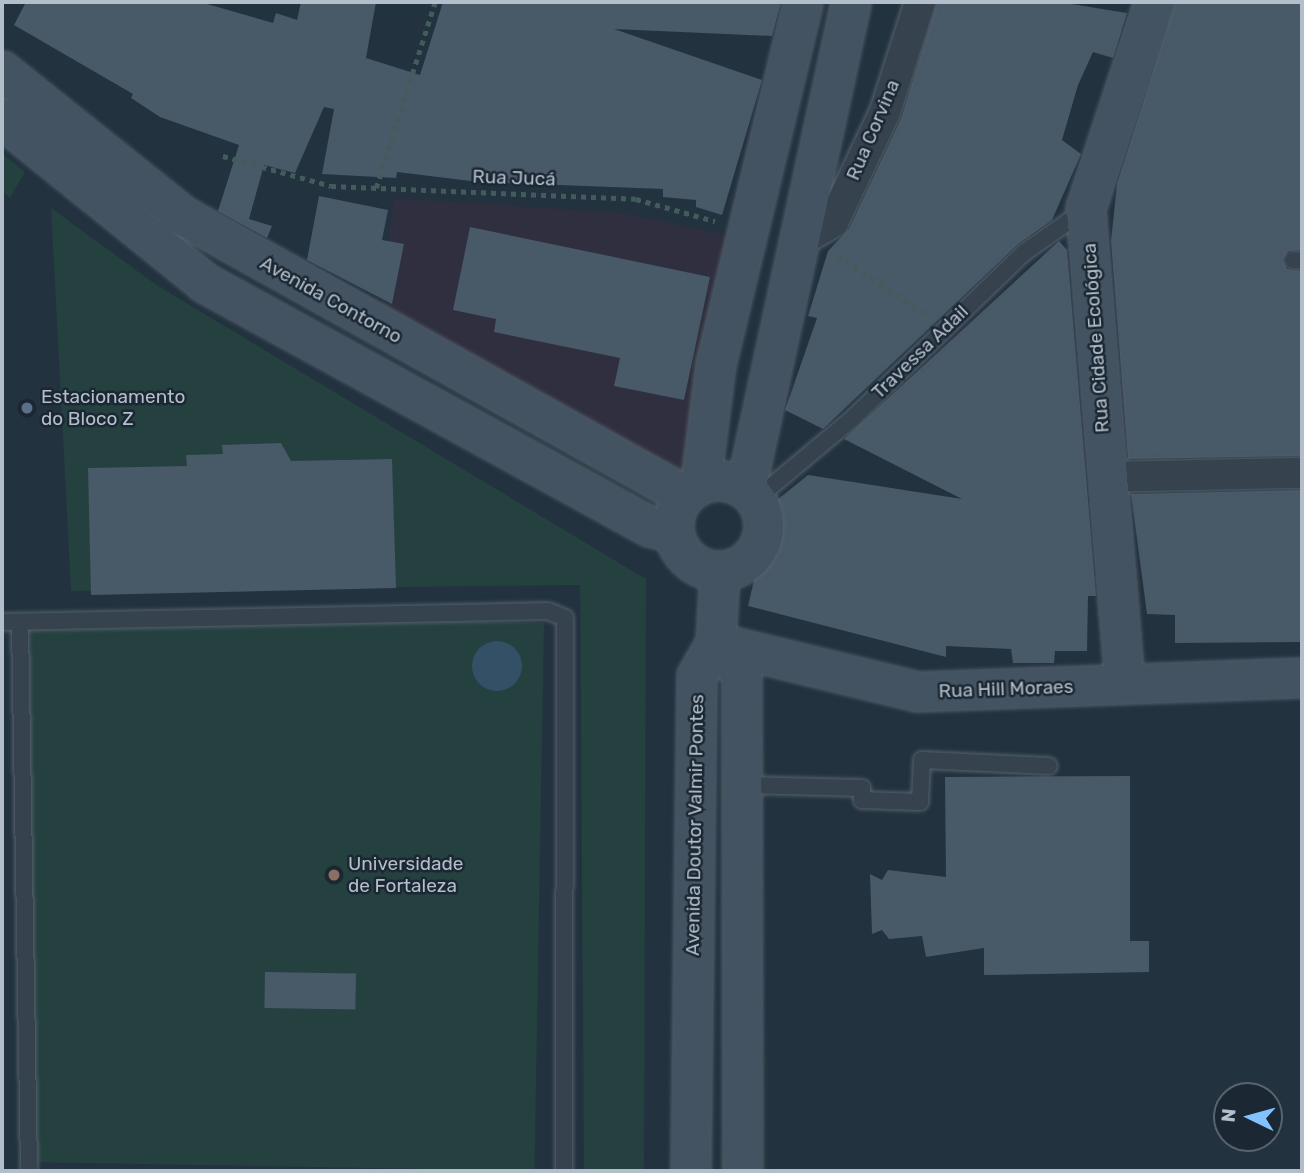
<!DOCTYPE html>
<meta charset="utf-8">
<style>
body{margin:0}
#map{position:relative;width:1304px;height:1173px;overflow:hidden;background:#22323f;font-family:Rubik,sans-serif}
div>[style]{position:absolute}
[style*='--x']{left:calc(var(--x)*1px);top:calc(var(--y)*1px);width:calc(var(--w)*1px);rotate:calc(var(--a)*1deg)}
.medical>*{inset:0;background:#2f2f3f}
.green>*{inset:0;background:#24403f;transform-origin:0 0}
.water>*{inset:0;background:#345067}
.round{border-radius:50%}
.building>*{inset:0;background:#485968;transform-origin:0 0}
.path>*{height:4.5px;margin-top:-2.25px;transform-origin:0;background:repeating-linear-gradient(90deg,#425c5b 0 5px,transparent 0 10px)}
.roads{filter:drop-shadow(0 0 2px #54616c) drop-shadow(0 0 2px #54616c)}
.lane>*{height:16px;margin:-8px;padding:0 8px;transform-origin:8px;border-radius:8px;background:#36434f}
.street>*{height:30px;margin:-15px;padding:0 15px;transform-origin:15px;border-radius:15px;background:#36434f}
.secondary>*{height:38px;margin:-19px;padding:0 19px;transform-origin:19px;border-radius:19px;background:#445362}
.secondary>.ring{margin:-19px;padding:0;box-sizing:content-box;background:none;border:38px solid #445362;border-radius:50%}
.dots>*{width:19px;height:19px;translate:-50% -50%;box-sizing:border-box;border:4px solid #1b2833;border-radius:50%}
span{translate:-50% -50%;white-space:nowrap;text-align:center;line-height:1.15;-webkit-text-stroke:5px #1b2833;paint-order:stroke}
.street-label{font-size:19px;color:#b2beca}
.poi-label{font-size:19px;color:#b2beca}
.left{translate:0 -50%;text-align:left}
.frame{position:absolute;inset:0;border:4px solid #b2beca;pointer-events:none}
.north{position:absolute;left:1213px;top:1082px;width:70px;height:70px;box-sizing:border-box;background:#1b2833;border:2px solid #57646f;border-radius:50%;rotate:275deg;font-size:19px;font-weight:700;line-height:28px;text-align:center;color:#b2beca}
.north::after{content:'';display:block;margin:auto;width:24px;height:32px;background:#82c2ff;clip-path:polygon(50% 0,100% 100%,50% 72%,0 100%)}
</style>
<div id="map">
<div class="medical">
<i style="clip-path:polygon(394px 198px,623px 213px,746px 239px,721px 336px,715px 504px,662px 498px,375px 340px)"></i>
</div>
<div class="green">
<i style="clip-path:polygon(2px 153px,25px 172px,10px 198px,2px 191px)"></i>
<i style="clip-path:polygon(51px 208px,158px 286px,646px 579px,644px 1171px,584px 1171px,580px 585px,71px 591px)"></i>
<i style="left:544px;top:623px;width:548px;height:514px;rotate:91deg"></i>
</div>
<div class="water">
<i class="round" style="left:472px;top:641px;width:50px;height:50px"></i>
</div>
<div class="building">
<i style="clip-path:polygon(26px 2px,200px 2px,273px 23px,276px 13px,297px 20px,301px 2px,376px 2px,366px 58px,420px 75px,443px 2px,781px 2px,772px 36px,614px 29px,762px 80px,722px 215px,696px 207px,696px 200px,663px 197px,663px 189px,479px 182px,397px 172px,396px 178px,322px 174px,334px 109px,324px 107px,295px 173px,264px 165px,249px 219px,272px 226px,267px 238px,218px 211px,239px 145px,160px 117px,131px 98px,133px 94px,14px 25px)"></i>
<i style="clip-path:polygon(937px 2px,1059px 2px,1127px 13px,1113px 58px,1093px 52px,1078px 85px,1062px 140px,1081px 154px,1052px 220px,1018px 244px,823px 429px,785px 410px,817px 318px,808px 316px,828px 251px,849px 229px,901px 119px)"></i>
<i style="clip-path:polygon(1175px 2px,1302px 2px,1302px 250px,1288px 251px,1283px 260px,1287px 269px,1302px 271px,1302px 456px,1128px 459px,1111px 241px,1117px 184px)"></i>
<i style="clip-path:polygon(319px 196px,388px 210px,382px 240px,404px 244px,392px 304px,307px 260px)"></i>
<i style="clip-path:polygon(470px 227px,710px 277px,684px 400px,614px 386px,620px 358px,494px 332px,496px 319px,453px 310px)"></i>
<i style="clip-path:polygon(1059px 241px,1067px 250px,1096px 596px,1088px 596px,1087px 651px,1055px 651px,1054px 663px,1013px 663px,1011px 649px,946px 646px,946px 657px,748px 606px,772px 504px,808px 475px,962px 499px,844px 439px)"></i>
<i style="clip-path:polygon(281px 443px,291px 461px,392px 459px,396px 588px,91px 595px,88px 468px,187px 466px,186px 455px,223px 454px,222px 445px)"></i>
<i style="clip-path:polygon(1302px 490px,1302px 642px,1175px 643px,1175px 615px,1147px 614px,1131px 494px)"></i>
<i style="clip-path:polygon(1130px 776px,1130px 941px,1149px 941px,1149px 972px,984px 975px,984px 948px,926px 957px,922px 936px,889px 939px,882px 930px,872px 934px,870px 874px,882px 880px,888px 870px,946px 877px,945px 777px)"></i>
<i style="left:265px;top:972px;width:91px;height:36px;rotate:1deg"></i>
</div>
<div class="path">
<i style="--x:223;--y:156;--w:112;--a:15.5"></i>
<i style="--x:331;--y:186;--w:305;--a:2.4"></i>
<i style="--x:636;--y:199;--w:82;--a:15.6"></i>
<i style="--x:376;--y:188;--w:195;--a:-72.4"></i>
<i style="--x:837;--y:256;--w:106;--a:33.1"></i>
</div>
<div class="roads">
<div class="lane">
<i style="--x:1293;--y:260;--w:9;--a:6"></i>
<i style="--x:756;--y:499;--w:128;--a:-39.9"></i>
<i style="--x:854;--y:417;--w:238;--a:-44"></i>
<i style="--x:1025;--y:252;--w:73;--a:-35"></i>
<i style="--x:2;--y:622;--w:546;--a:-1.15"></i>
<i style="--x:548;--y:611;--w:18;--a:22"></i>
<i style="--x:565;--y:618;--w:553;--a:90.1"></i>
<i style="--x:20;--y:622;--w:549;--a:89.06"></i>
<i style="--x:743;--y:785;--w:119;--a:1.4"></i>
<i style="--x:862;--y:788;--w:12;--a:90"></i>
<i style="--x:862;--y:800;--w:58;--a:2"></i>
<i style="--x:920;--y:802;--w:42;--a:-87.3"></i>
<i style="--x:922;--y:760;--w:127;--a:2.7"></i>
</div>
<div class="street">
<i style="--x:802;--y:240;--w:36;--a:-30"></i>
<i style="--x:833;--y:222;--w:122;--a:-64.7"></i>
<i style="--x:885;--y:112;--w:115;--a:-72.3"></i>
<i style="--x:1106;--y:477;--w:196;--a:-1.2"></i>
</div>
<div class="secondary">
<i style="--x:2;--y:71;--w:232;--a:38.7"></i>
<i style="--x:183;--y:216;--w:573;--a:29.11"></i>
<i style="--x:2;--y:119;--w:261;--a:38.9"></i>
<i style="--x:205;--y:283;--w:508;--a:28.74"></i>
<i style="--x:650;--y:527;--w:24;--a:15"></i>
<i class="ring" style="left:674px;top:481px;width:52px;height:52px"></i>
<i style="--x:701;--y:483;--w:119;--a:-82.8"></i>
<i style="--x:716;--y:365;--w:373;--a:-76.5"></i>
<i style="--x:746;--y:489;--w:498;--a:-77.8"></i>
<i style="--x:716;--y:643;--w:208;--a:13.6"></i>
<i style="--x:918;--y:692;--w:384;--a:-2.1"></i>
<i style="--x:716;--y:643;--w:40;--a:50"></i>
<i style="--x:742;--y:674;--w:497;--a:89.9"></i>
<i style="--x:1125;--y:684;--w:477;--a:-94.7"></i>
<i style="--x:1086;--y:209;--w:218;--a:-71.8"></i>
<i style="--x:691;--y:1171;--w:495;--a:-89.3"></i>
<i style="--x:697;--y:676;--w:38;--a:-60"></i>
<i style="--x:716;--y:643;--w:72;--a:-86.8"></i>
</div>
</div>
<div class="dots">
<i style="left:27px;top:408px;background:#5c6f8a"></i>
<i style="left:334px;top:875px;background:#8d6e63"></i>
</div>
<div class="street-label">
<span style="left:873px;top:130px;rotate:-67deg">Rua Corvina</span>
<span style="left:514px;top:178px;rotate:2deg">Rua Jucá</span>
<span style="left:331px;top:300px;rotate:29deg">Avenida Contorno</span>
<span style="left:1096px;top:338px;rotate:-94deg">Rua Cidade Ecológica</span>
<span style="left:920px;top:352px;rotate:-44deg">Travessa Adail</span>
<span style="left:1006px;top:689px;rotate:-2deg">Rua Hill Moraes</span>
<span style="left:695px;top:825px;rotate:-89deg">Avenida Doutor Valmir Pontes</span>
</div>
<div class="poi-label">
<span class="left" style="left:41px;top:408px">Estacionamento<br>do Bloco Z</span>
<span class="left" style="left:348px;top:875px">Universidade<br>de Fortaleza</span>
</div>
<div class="frame"></div>
<div class="north">N</div>
</div>
